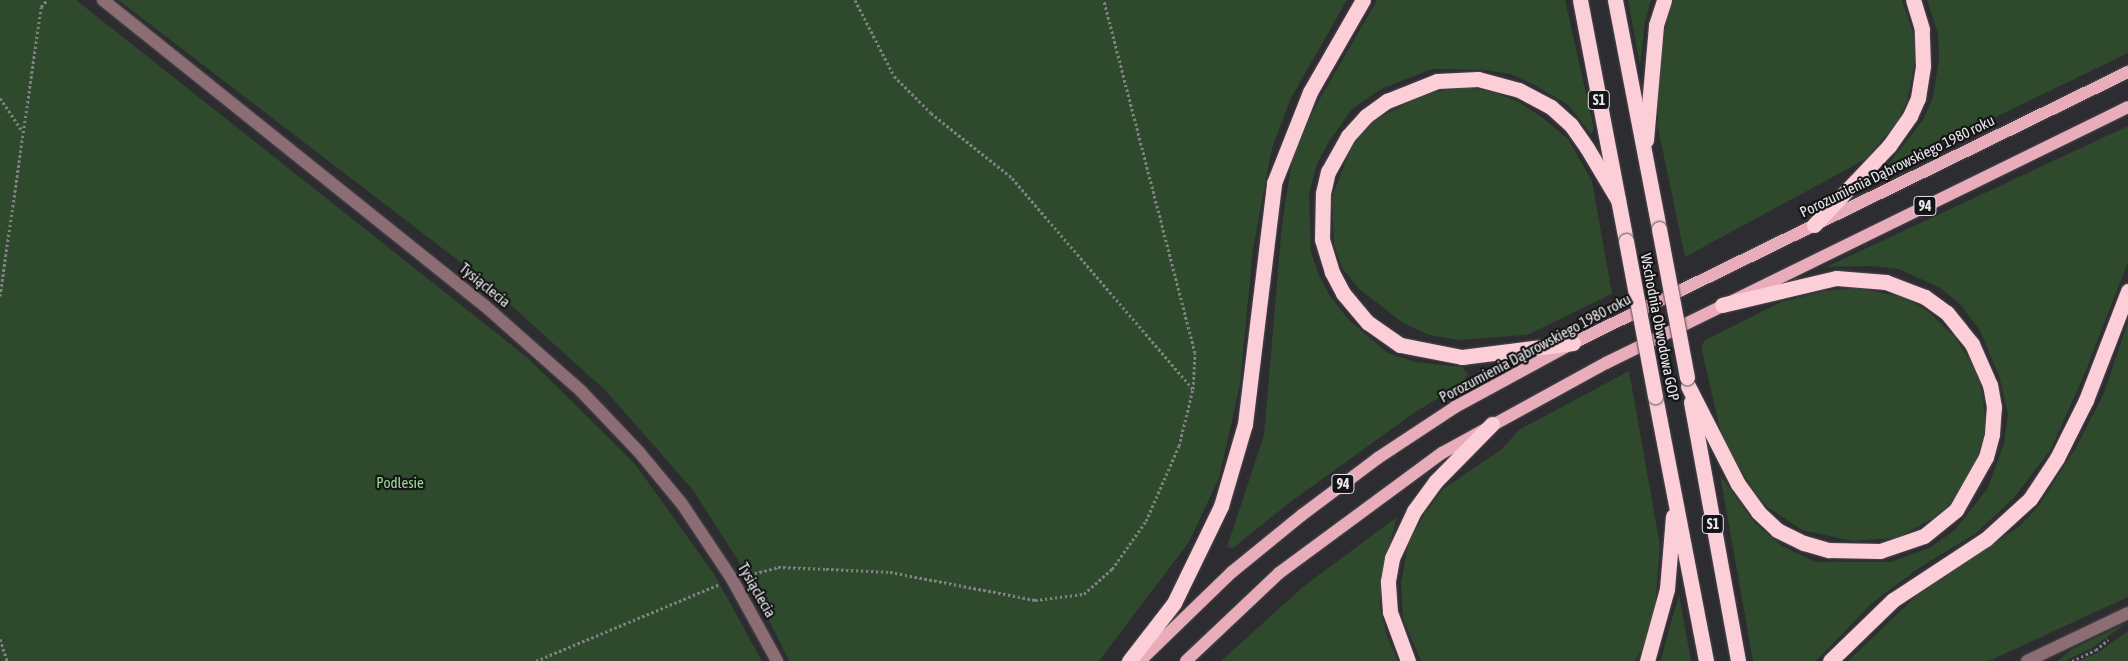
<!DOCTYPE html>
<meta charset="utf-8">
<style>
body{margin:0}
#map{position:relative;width:2128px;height:661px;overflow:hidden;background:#2d2c31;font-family:"Asap Condensed",sans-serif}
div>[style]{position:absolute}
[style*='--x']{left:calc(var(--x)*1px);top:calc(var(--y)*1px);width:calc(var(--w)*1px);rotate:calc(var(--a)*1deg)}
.green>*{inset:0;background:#2e492b}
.path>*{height:3px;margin-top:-1.5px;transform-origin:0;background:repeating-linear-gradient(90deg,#818084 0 2.5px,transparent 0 5px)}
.roads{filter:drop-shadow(0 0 1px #4b4a4f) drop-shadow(0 0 1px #4b4a4f)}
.minor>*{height:12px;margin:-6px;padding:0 6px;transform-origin:6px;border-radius:6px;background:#8b6d73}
.major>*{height:12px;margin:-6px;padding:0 6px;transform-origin:6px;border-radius:6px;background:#e9acba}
.highway>*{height:15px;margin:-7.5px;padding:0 7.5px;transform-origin:7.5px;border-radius:7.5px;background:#fccfd8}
.bridges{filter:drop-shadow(0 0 1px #4b4a4f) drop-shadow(0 0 1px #4b4a4f)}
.highway-bridge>*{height:15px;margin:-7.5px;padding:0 7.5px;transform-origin:7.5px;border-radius:7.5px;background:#fccfd8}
span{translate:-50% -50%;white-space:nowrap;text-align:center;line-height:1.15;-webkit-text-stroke:4.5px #151517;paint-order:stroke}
.shield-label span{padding:1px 4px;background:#151517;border:1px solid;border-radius:4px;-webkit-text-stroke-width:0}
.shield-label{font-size:14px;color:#e8e8eb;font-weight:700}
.street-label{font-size:15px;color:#e8e8eb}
.park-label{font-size:15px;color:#9bda93}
</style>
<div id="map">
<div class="green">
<i style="clip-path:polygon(0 0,76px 0,528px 358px,635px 464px,714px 574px,762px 661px,0 661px)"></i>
<i style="clip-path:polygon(118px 0,1347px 0,1291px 98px,1272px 148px,1253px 249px,1240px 385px,1219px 478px,1189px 542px,1099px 661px,789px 661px,746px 573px,693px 490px,605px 390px,476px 274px)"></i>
<i style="clip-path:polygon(1377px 0,1565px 0,1594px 129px,1591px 134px,1567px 104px,1532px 84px,1511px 74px,1484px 70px,1432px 69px,1381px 89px,1352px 109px,1328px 143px,1317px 164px,1309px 193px,1311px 252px,1318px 273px,1330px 296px,1348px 319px,1388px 353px,1416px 362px,1462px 367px,1468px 374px,1464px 382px,1414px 413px,1289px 503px,1233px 548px,1227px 547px,1264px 435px,1282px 224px,1292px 160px,1315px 107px)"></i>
<i style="clip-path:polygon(1628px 0,1651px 0,1645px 23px,1640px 66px)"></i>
<i style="clip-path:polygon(1674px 0,1902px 0,1914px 36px,1915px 61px,1907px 102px,1897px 122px,1866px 159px,1685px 257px,1658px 128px,1657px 76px,1666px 21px)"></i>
<i style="clip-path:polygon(1927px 0,2128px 0,2128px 53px,1882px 172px,1923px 120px,1933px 97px,1939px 58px,1938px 34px)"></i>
<i style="clip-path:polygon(1466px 87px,1494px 92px,1519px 102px,1543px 118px,1568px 139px,1592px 181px,1612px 294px,1527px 335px,1458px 340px,1430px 335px,1403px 323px,1359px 289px,1342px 268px,1334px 245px,1332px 197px,1350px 150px,1361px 134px,1378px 118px,1425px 94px)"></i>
<i style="clip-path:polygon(2128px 126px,2128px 262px,2085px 373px,2050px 451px,2013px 499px,1975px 534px,1919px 568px,1872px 603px,1816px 661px,1753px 661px,1720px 475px,1755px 523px,1782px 546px,1816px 562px,1891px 562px,1931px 547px,1955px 530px,1987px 489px,2004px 444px,2008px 414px,1999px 376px,1980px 331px,1961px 305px,1939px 287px,1898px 269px,1872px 266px,1826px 267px)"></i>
<i style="clip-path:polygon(1858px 288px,1907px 298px,1930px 313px,1954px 336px,1973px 365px,1982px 391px,1986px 428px,1973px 470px,1949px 505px,1932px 519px,1897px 538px,1852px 541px,1802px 530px,1767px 507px,1756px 494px,1732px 456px,1720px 430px,1701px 346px,1705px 340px,1781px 302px,1824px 291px)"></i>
<i style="clip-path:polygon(2128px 321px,2128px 597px,1989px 661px,1848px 661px,1918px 594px,2020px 526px,2039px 505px,2075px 449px,2104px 393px)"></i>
<i style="clip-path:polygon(1629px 371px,1660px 545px,1655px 610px,1645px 644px,1635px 661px,1421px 661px,1403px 619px,1401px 583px,1408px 544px,1425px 513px,1443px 489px,1502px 449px,1519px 430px)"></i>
<i style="clip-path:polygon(1397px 517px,1381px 579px,1380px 607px,1387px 636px,1398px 661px,1221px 661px,1304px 586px)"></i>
<i style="clip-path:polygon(1679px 594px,1691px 661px,1659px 661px,1661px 659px)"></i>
<i style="clip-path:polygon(2128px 622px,2092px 648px,2065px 661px,2058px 661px,2072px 649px)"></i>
<i style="clip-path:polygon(2128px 631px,2128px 661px,2079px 661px,2097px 653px)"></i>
</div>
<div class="path">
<i style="--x:855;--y:0;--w:85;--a:62.8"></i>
<i style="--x:894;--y:76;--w:52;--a:45"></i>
<i style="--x:931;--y:113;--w:104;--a:38.7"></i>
<i style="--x:1012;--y:178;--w:278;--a:49.4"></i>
<i style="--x:0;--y:98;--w:40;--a:56"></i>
<i style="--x:0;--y:296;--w:292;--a:-81.9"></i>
<i style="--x:41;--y:7;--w:9;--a:-49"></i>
<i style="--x:745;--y:576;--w:34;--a:-15"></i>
<i style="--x:778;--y:567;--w:48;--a:2.4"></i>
<i style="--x:826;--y:569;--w:64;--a:2.7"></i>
<i style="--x:890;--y:572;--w:148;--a:10.9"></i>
<i style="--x:1035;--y:600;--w:49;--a:-7"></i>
<i style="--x:1084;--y:594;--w:38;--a:-42"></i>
<i style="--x:1112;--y:569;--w:59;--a:-54.7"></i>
<i style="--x:1146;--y:521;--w:82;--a:-66.3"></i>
<i style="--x:1179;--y:446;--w:59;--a:-76.2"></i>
<i style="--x:1193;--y:389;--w:36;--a:-87"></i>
<i style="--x:1195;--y:353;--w:365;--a:-104.5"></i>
<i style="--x:0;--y:639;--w:23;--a:72"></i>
<i style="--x:536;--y:661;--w:199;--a:-22.7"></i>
<i style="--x:2072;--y:661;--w:26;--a:-25"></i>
<i style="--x:2096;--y:650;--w:16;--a:-40"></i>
</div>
<div class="roads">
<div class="minor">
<i style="--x:103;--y:0;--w:489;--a:38.7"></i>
<i style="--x:485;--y:306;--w:128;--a:41.5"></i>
<i style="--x:581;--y:391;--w:84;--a:46.4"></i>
<i style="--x:639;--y:452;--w:67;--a:50.4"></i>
<i style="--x:682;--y:504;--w:90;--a:56.3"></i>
<i style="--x:732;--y:579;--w:94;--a:61.2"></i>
<i style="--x:2027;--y:661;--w:112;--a:-25.4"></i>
</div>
<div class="major">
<i style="--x:1140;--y:661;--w:128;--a:-44.1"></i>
<i style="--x:1232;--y:572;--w:90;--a:-39.2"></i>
<i style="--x:1302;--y:515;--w:95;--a:-36.9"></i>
<i style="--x:1378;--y:458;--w:92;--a:-33.5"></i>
<i style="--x:1455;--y:407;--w:134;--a:-28.5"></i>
<i style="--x:1573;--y:343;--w:618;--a:-26.03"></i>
<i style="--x:1186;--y:661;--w:128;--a:-43.4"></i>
<i style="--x:1279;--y:573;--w:202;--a:-36.4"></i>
<i style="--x:1442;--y:453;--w:187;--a:-28.8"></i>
<i style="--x:1606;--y:363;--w:581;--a:-26.12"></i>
</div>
<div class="highway">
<i style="--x:1580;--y:0;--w:245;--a:79.2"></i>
<i style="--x:1615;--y:0;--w:233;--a:79.1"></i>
<i style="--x:1646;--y:140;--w:115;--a:-85"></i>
<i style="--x:1656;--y:25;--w:26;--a:-72"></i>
<i style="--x:1814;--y:225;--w:109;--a:-46.5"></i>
<i style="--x:1889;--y:146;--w:37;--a:-55"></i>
<i style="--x:1910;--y:116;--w:20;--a:-66"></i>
<i style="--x:1918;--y:98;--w:32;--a:-81"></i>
<i style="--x:1923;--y:66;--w:37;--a:-92"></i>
<i style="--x:1922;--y:29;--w:30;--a:-107"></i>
<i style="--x:1573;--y:343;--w:112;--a:172.8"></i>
<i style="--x:1462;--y:357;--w:63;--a:-169"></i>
<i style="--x:1400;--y:345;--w:39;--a:-145"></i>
<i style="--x:1368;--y:323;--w:39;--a:-130"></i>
<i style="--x:1343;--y:293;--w:24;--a:-118"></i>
<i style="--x:1332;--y:272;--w:34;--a:-107"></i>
<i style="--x:1322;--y:239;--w:46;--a:-88.8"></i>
<i style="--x:1323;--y:193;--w:22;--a:-77"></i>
<i style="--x:1328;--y:172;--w:41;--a:-60.9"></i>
<i style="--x:1348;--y:136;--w:27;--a:-48"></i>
<i style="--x:1366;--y:116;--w:26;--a:-36"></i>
<i style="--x:1387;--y:101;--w:54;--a:-21.8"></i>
<i style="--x:1437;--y:81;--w:41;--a:-2.8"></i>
<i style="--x:1478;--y:79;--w:42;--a:15"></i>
<i style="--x:1519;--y:90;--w:36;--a:28"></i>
<i style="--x:1551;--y:107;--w:27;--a:42"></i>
<i style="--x:1571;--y:125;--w:28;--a:55"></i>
<i style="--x:1587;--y:148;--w:61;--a:59.2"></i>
<i style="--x:1688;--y:386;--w:110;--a:63"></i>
<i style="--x:1738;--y:484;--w:34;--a:54"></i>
<i style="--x:1758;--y:512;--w:26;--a:43"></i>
<i style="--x:1777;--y:530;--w:30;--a:26"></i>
<i style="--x:1804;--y:543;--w:26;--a:16"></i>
<i style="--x:1829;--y:550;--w:51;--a:1.1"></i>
<i style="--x:1880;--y:551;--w:46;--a:-18.8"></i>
<i style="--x:1924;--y:536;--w:41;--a:-39.1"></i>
<i style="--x:1956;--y:510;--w:61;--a:-60.5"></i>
<i style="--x:1986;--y:457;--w:24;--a:-75"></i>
<i style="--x:1992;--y:434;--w:27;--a:-86"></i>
<i style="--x:1994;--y:407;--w:22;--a:-100"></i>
<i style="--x:1990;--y:385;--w:45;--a:-113.7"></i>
<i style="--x:1972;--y:344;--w:19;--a:-129"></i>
<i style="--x:1960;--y:329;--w:21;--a:-129"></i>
<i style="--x:1947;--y:313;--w:27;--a:-144"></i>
<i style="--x:1925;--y:297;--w:42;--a:-159"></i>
<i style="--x:1886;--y:282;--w:50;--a:-175.4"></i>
<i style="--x:1836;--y:278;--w:117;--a:166.7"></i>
<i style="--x:1655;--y:396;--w:270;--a:79.1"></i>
<i style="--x:1691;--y:402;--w:263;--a:79.7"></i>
<i style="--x:1129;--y:661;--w:73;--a:-52.2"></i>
<i style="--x:1174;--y:603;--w:108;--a:-64.1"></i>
<i style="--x:1221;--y:506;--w:85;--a:-73.7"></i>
<i style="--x:1245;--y:424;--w:243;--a:-83.1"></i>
<i style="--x:1274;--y:183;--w:98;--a:-68.4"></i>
<i style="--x:1310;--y:92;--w:106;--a:-60.1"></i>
<i style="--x:1408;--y:661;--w:52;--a:-110.2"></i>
<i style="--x:1390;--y:612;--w:31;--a:-94"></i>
<i style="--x:1388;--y:581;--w:23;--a:-80"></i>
<i style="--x:1392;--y:558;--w:52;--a:-64.9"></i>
<i style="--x:1414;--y:511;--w:37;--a:-54"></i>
<i style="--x:1436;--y:481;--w:80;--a:-45.5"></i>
<i style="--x:1647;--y:661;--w:75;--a:-74.5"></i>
<i style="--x:1667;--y:589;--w:73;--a:-85.3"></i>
<i style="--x:1830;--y:661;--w:88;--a:-44.1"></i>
<i style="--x:1893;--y:600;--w:111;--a:-33.3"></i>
<i style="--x:1986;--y:539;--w:59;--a:-42.3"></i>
<i style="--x:2030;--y:499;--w:49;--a:-56.6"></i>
<i style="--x:2057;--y:458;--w:65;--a:-63.4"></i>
<i style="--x:2086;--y:400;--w:117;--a:-68.9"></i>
</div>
</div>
<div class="bridges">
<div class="highway-bridge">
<i style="--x:1659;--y:229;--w:151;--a:79.3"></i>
<i style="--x:1626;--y:241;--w:158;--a:79.4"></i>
</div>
</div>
<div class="shield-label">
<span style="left:1599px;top:100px">S1</span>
<span style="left:1925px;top:206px">94</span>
<span style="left:1343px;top:484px">94</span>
<span style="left:1713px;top:524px">S1</span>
</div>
<div class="street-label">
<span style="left:1897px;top:166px;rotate:-26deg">Porozumienia Dąbrowskiego 1980 roku</span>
<span style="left:485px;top:285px;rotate:39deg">Tysiąclecia</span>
<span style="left:1660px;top:327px;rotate:79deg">Wschodnia Obwodowa GOP</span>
<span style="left:1535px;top:348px;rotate:-28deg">Porozumienia Dąbrowskiego 1980 roku</span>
<span style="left:757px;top:590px;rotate:60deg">Tysiąclecia</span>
</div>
<div class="park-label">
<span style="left:400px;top:483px">Podlesie</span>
</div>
</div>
